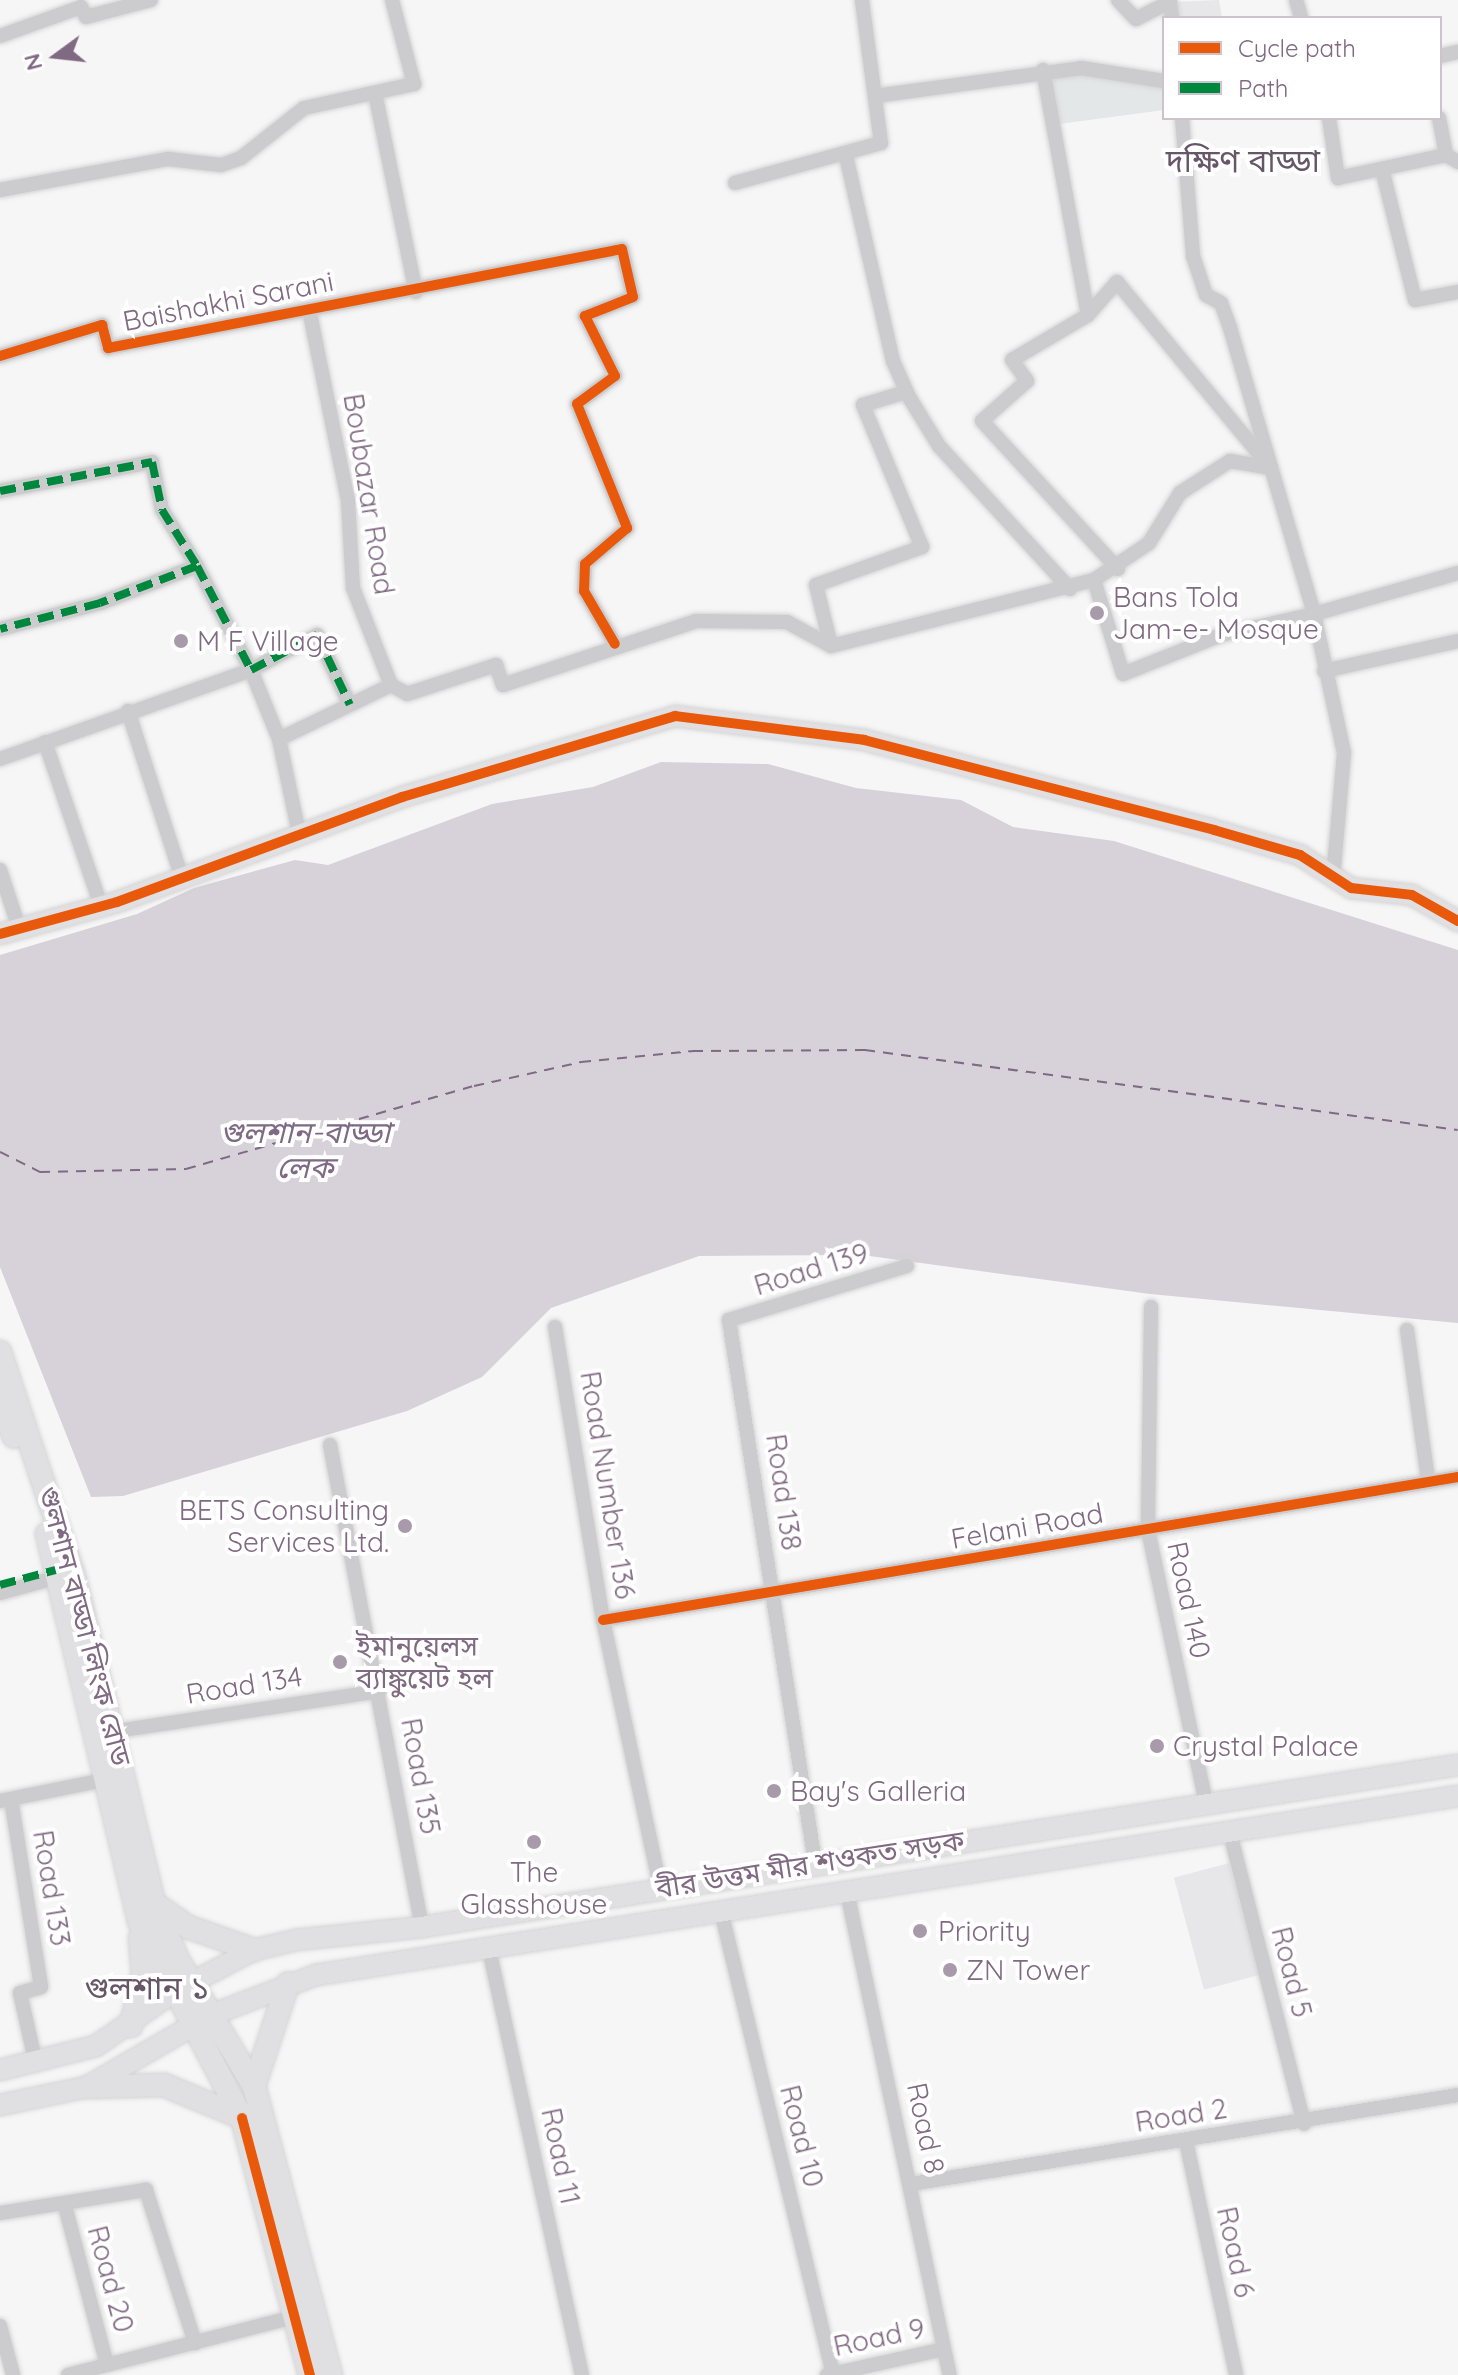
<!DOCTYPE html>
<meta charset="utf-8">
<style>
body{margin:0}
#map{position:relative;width:1458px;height:2375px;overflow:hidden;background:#f6f6f6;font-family:Quicksand,"Noto Sans Bengali",sans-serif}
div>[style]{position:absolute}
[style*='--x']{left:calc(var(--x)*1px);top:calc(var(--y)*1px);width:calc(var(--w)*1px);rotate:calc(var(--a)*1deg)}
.built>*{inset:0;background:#e7e6e8;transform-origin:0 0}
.green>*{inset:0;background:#e3e7e7}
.water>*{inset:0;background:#d7d1d9}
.ferry>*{height:2px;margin-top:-1px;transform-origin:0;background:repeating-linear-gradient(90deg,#7e6a85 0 10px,transparent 0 18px)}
.roads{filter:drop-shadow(0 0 2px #d4d3d4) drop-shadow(0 0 2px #d4d3d4)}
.street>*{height:14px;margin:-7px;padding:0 7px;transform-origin:7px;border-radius:7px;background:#cccbcd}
.secondary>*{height:20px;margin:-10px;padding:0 10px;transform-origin:10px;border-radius:10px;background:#e0dfe1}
.primary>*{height:22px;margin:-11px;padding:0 11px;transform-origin:11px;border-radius:11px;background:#e0dfe1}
.quiet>*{height:8px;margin-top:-4px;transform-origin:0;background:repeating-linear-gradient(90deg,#00873e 0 16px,transparent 0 24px)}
.cycleway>*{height:10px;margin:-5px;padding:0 5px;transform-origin:5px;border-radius:5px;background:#e8590c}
.dots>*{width:22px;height:22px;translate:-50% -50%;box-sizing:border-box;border:4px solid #fff;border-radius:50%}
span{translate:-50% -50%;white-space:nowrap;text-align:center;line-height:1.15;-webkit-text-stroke:8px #fff;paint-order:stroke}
.street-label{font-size:28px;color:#806982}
.poi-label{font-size:28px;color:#806982}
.left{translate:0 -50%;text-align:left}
.right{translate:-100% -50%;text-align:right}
.water-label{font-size:30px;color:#7e6a85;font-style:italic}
.quarter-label{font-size:32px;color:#675668}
.legend{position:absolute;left:1162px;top:16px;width:280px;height:104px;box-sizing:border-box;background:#fff;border:2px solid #ccc3cd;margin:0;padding:10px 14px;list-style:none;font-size:24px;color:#806982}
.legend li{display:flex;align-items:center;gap:16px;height:40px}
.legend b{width:40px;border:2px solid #ccc3cd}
.north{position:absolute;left:16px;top:16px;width:80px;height:80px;-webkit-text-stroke:6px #fff;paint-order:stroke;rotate:255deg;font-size:22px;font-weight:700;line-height:32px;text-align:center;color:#806982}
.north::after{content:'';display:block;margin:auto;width:28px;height:36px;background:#806982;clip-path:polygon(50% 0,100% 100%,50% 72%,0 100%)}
</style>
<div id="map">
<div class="built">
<i style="clip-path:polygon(1219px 0,1222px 18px,1177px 18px,1175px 2px)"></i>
<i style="left:1229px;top:1863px;width:116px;height:57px;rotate:75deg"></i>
</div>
<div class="green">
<i style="clip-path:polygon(1080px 72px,1164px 83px,1164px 110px,1059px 124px,1051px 77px)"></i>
</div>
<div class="water">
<i style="clip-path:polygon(661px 762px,768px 764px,856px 788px,961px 800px,1013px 827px,1114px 841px,1458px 950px,1458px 1323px,1150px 1294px,862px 1255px,699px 1256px,551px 1308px,482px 1377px,407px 1411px,123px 1496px,91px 1497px,0 1267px,0 955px,137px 914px,194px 888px,295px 860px,328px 865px,492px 804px,593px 787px)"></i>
</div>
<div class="ferry">
<i style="--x:0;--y:1152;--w:45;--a:26.6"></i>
<i style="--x:40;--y:1172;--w:146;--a:-1.2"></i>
<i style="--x:186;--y:1169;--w:300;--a:-16.1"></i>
<i style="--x:474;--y:1086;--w:110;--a:-12.6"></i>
<i style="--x:581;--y:1062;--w:113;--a:-5.6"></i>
<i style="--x:693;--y:1051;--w:172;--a:-0.3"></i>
<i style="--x:865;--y:1050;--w:598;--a:7.68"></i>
</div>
<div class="roads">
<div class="street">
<i style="--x:1118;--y:0;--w:26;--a:47"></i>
<i style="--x:1136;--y:19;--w:38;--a:-27"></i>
<i style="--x:1170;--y:2;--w:16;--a:83"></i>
<i style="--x:1296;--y:0;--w:19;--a:74"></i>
<i style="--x:0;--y:36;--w:86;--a:-19.7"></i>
<i style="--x:81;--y:7;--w:11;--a:63"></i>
<i style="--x:86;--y:17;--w:67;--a:-14.7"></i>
<i style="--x:1440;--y:56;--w:18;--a:-13"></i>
<i style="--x:1043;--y:70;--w:249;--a:79.6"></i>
<i style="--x:1088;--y:315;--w:44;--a:-48.7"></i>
<i style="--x:1117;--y:282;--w:234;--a:50.4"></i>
<i style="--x:375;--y:93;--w:203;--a:78.4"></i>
<i style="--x:875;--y:96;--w:208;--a:-7.7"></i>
<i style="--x:1081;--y:68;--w:84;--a:8.9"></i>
<i style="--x:1182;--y:118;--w:138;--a:85.4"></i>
<i style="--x:1193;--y:256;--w:41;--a:71.6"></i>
<i style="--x:1206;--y:295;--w:17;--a:28"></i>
<i style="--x:1221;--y:303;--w:27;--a:70"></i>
<i style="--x:1230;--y:328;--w:298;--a:73.6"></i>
<i style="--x:1314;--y:614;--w:150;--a:-15.9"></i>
<i style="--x:1329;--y:118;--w:61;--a:81.5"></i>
<i style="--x:1338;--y:178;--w:110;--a:-12"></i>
<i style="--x:1446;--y:155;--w:14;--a:30"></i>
<i style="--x:1439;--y:118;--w:38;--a:79"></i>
<i style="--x:846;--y:156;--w:210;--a:77.1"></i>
<i style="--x:893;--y:361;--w:39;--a:66"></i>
<i style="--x:909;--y:397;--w:57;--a:58.5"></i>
<i style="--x:939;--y:446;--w:194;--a:47.5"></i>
<i style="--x:1382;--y:169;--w:135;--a:75.9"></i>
<i style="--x:1415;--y:300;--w:44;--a:-10.5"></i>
<i style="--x:735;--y:183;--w:151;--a:-15.3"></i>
<i style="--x:881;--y:143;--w:144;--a:-97.6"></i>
<i style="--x:0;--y:190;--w:171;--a:-10.5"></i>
<i style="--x:168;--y:159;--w:53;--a:6.5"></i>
<i style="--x:221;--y:165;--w:21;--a:-19"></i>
<i style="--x:241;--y:158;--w:80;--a:-38.4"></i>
<i style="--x:304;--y:108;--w:113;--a:-12.3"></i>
<i style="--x:414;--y:84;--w:87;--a:-104.7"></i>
<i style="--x:309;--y:309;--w:196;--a:78.5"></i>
<i style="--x:348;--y:501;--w:87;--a:86.7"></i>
<i style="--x:353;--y:588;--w:104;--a:68.6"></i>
<i style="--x:1088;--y:315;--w:88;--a:149.4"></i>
<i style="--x:1012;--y:360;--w:26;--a:54"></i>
<i style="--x:1027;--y:381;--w:60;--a:138.4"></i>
<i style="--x:982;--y:421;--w:201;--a:47.4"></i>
<i style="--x:0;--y:356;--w:107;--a:-16.9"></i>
<i style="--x:102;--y:325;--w:24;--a:75"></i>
<i style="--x:108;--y:348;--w:523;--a:-10.9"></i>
<i style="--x:622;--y:249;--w:49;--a:77.1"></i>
<i style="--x:633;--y:297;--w:52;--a:158.4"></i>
<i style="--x:585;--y:316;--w:67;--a:63.4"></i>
<i style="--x:615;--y:376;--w:47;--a:143.6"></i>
<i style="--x:577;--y:404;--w:134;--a:68"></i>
<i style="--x:627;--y:528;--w:55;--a:139.4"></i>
<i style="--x:585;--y:564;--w:27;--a:92"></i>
<i style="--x:584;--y:591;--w:61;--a:59.7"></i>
<i style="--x:0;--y:491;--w:155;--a:-10.8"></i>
<i style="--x:152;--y:462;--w:49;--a:78.2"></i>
<i style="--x:162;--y:510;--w:66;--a:58"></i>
<i style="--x:197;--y:566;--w:104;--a:159.1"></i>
<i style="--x:100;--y:603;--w:103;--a:165.4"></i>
<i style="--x:197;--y:566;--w:117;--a:62.6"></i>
<i style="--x:251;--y:670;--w:75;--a:-27.9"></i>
<i style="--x:317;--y:635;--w:77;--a:64.8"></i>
<i style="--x:1094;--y:580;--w:98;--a:72.9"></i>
<i style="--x:1123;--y:674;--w:105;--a:-21.7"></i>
<i style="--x:1221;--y:635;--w:95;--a:-12.7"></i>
<i style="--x:1314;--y:614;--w:142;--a:77.8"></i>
<i style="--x:1344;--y:753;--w:126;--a:95"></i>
<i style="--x:831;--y:646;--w:63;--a:-103.8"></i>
<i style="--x:816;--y:585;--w:113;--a:-19.7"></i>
<i style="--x:922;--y:547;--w:154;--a:-112.6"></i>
<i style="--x:863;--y:405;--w:45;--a:-16.8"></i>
<i style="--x:1324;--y:671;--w:137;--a:-12.6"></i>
<i style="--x:128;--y:711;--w:172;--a:72.1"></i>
<i style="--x:279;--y:739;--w:96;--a:78"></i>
<i style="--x:45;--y:742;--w:173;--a:71.1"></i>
<i style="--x:0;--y:759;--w:266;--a:-19.5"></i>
<i style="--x:251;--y:670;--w:74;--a:67.9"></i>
<i style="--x:279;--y:739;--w:124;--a:-25.7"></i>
<i style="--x:391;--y:685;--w:18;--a:29"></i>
<i style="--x:407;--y:694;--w:94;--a:-18"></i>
<i style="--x:496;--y:665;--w:21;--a:71"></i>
<i style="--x:503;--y:685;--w:203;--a:-18.3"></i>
<i style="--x:696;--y:621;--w:91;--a:0.6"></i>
<i style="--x:787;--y:622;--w:50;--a:28.6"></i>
<i style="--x:831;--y:646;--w:271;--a:-14.1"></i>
<i style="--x:1094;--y:580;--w:66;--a:-33.9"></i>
<i style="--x:1149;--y:543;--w:59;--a:-58.2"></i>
<i style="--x:1180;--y:493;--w:59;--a:-32.6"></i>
<i style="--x:1230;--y:461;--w:42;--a:9.7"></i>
<i style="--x:0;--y:870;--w:61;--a:71.9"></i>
<i style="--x:1151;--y:1307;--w:223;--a:90.8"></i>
<i style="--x:1148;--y:1530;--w:280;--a:78"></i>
<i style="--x:555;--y:1327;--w:297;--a:80.7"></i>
<i style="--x:603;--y:1620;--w:272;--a:77.9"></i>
<i style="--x:1407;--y:1330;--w:151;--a:82"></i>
<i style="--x:330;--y:1445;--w:491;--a:79.2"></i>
<i style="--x:0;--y:1593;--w:60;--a:-15.4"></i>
<i style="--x:603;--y:1620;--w:867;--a:-9.49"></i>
<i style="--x:116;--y:1731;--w:266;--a:-8.6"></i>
<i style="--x:11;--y:1799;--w:190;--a:80.9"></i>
<i style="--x:41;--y:1987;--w:22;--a:164"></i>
<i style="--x:20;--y:1993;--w:73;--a:77.3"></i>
<i style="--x:0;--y:1801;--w:111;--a:-11.4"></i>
<i style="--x:1230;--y:1833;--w:300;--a:75.7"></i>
<i style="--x:815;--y:1862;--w:549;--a:-99.02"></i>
<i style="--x:729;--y:1320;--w:186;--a:-16.9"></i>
<i style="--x:847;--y:1892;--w:494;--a:78"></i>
<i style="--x:721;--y:1911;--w:475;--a:76.4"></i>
<i style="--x:489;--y:1949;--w:436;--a:77.7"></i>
<i style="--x:1186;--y:2141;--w:239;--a:77.9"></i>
<i style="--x:911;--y:2184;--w:554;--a:-9.24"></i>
<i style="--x:65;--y:2206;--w:164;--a:75.2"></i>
<i style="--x:0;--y:2213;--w:148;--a:-9"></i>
<i style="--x:146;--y:2190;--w:161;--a:72.2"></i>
<i style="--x:0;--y:2326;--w:51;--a:75.1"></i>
<i style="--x:68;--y:2375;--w:236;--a:-14.4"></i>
<i style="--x:827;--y:2375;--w:120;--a:-12.5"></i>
</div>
<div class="secondary">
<i style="--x:0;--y:934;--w:121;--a:-15.3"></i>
<i style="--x:117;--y:902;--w:304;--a:-20.2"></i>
<i style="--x:402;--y:797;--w:285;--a:-16.5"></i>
<i style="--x:675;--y:716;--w:191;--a:7.2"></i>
<i style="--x:864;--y:740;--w:361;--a:14.4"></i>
<i style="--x:1214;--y:830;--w:90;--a:16.2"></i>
<i style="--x:1300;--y:855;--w:61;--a:32.9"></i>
<i style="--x:1351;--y:888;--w:61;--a:6.5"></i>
<i style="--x:1412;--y:895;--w:53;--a:29.5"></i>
<i style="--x:0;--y:2070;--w:99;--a:-14"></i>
<i style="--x:96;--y:2046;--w:93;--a:-34.9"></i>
<i style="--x:172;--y:1993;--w:93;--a:-27.7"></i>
<i style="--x:254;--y:1950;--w:43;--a:-13.4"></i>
<i style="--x:296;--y:1940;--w:127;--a:-5.9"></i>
<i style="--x:422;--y:1927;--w:1049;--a:-8.89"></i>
<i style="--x:0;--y:2105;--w:89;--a:-11.7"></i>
<i style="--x:87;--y:2087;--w:143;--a:-30.1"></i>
<i style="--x:211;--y:2015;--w:112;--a:-20.9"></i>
<i style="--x:316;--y:1975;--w:1156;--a:-8.91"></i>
</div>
<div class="primary">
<i style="--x:0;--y:1352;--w:239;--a:71.7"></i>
<i style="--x:75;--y:1579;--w:334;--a:76.3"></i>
<i style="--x:154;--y:1904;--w:61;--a:66.8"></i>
<i style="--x:178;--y:1960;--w:147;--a:58.9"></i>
<i style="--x:254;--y:2086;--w:299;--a:75.1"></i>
<i style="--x:0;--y:1399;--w:40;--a:69.8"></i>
<i style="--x:47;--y:1534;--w:398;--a:76.6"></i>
<i style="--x:139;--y:1921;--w:222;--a:62.4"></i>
<i style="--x:242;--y:2118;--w:266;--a:75.2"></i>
<i style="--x:155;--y:1904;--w:40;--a:34.9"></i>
<i style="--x:188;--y:1927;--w:70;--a:19.2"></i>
<i style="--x:131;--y:2026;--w:54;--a:-77.2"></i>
<i style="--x:143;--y:1973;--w:35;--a:-95"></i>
<i style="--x:254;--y:2086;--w:108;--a:-71.7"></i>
<i style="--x:87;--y:2087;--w:77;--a:-1.5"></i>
<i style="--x:164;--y:2085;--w:83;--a:22.6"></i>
</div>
</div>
<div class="quiet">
<i style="--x:0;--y:491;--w:155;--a:-10.8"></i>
<i style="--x:152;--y:462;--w:49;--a:78.2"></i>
<i style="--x:162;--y:510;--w:66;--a:58"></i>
<i style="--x:197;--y:566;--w:104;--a:159.1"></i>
<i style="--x:100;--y:603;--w:103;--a:165.4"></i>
<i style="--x:197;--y:566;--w:117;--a:62.6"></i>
<i style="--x:251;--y:670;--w:75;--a:-27.9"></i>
<i style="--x:317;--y:635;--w:77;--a:64.8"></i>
<i style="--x:0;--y:1585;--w:58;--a:-15"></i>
</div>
<div class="cycleway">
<i style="--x:0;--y:356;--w:107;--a:-16.9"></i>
<i style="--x:102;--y:325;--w:24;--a:75"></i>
<i style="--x:108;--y:348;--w:523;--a:-10.9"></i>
<i style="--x:622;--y:249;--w:49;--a:77.1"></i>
<i style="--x:633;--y:297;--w:52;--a:158.4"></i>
<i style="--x:585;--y:316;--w:67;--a:63.4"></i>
<i style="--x:615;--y:376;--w:47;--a:143.6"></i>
<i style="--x:577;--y:404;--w:134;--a:68"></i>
<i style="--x:627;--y:528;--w:55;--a:139.4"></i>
<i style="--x:585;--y:564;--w:27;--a:92"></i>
<i style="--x:584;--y:591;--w:61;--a:59.7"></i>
<i style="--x:0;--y:934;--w:121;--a:-15.3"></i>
<i style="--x:117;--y:902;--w:304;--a:-20.2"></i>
<i style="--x:402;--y:797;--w:285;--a:-16.5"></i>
<i style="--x:675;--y:716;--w:191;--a:7.2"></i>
<i style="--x:864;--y:740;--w:361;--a:14.4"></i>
<i style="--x:1214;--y:830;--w:90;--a:16.2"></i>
<i style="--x:1300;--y:855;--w:61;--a:32.9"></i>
<i style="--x:1351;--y:888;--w:61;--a:6.5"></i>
<i style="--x:1412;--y:895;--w:53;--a:29.5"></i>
<i style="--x:603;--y:1620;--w:867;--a:-9.49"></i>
<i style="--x:242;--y:2118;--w:266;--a:75.2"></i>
</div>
<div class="dots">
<i style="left:1097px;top:613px;background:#a99aab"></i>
<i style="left:181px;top:641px;background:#a99aab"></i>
<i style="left:405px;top:1526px;background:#a99aab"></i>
<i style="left:340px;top:1662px;background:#a99aab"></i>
<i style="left:1157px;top:1746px;background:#a99aab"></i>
<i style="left:774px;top:1791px;background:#a99aab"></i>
<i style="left:534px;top:1842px;background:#a99aab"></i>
<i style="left:920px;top:1931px;background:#a99aab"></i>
<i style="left:950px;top:1970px;background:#a99aab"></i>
</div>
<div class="street-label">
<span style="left:228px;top:301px;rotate:-11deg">Baishakhi Sarani</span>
<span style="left:369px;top:494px;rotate:81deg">Boubazar Road</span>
<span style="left:811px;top:1269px;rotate:-17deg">Road 139</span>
<span style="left:608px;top:1485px;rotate:81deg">Road Number 136</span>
<span style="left:784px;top:1492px;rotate:82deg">Road 138</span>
<span style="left:1027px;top:1526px;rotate:-10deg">Felani Road</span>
<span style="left:1189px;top:1600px;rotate:78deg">Road 140</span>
<span style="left:85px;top:1626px;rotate:75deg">গুলশান বাড্ডা লিংক রোড</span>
<span style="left:244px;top:1685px;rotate:-9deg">Road 134</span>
<span style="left:421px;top:1776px;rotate:80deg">Road 135</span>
<span style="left:810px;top:1864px;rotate:-9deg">বীর উত্তম মীর শওকত সড়ক</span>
<span style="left:52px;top:1888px;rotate:81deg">Road 133</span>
<span style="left:1292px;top:1972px;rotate:76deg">Road 5</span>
<span style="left:1181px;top:2115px;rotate:-9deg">Road 2</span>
<span style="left:926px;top:2128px;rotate:78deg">Road 8</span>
<span style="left:802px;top:2136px;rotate:76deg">Road 10</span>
<span style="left:561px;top:2156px;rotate:78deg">Road 11</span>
<span style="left:1236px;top:2252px;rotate:78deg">Road 6</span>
<span style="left:111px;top:2279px;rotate:75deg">Road 20</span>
<span style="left:879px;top:2337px;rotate:-12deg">Road 9</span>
</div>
<div class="poi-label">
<span class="left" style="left:1113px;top:613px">Bans Tola<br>Jam-e- Mosque</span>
<span class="left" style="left:197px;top:641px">M F Village</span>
<span class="right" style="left:389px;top:1526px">BETS Consulting<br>Services Ltd.</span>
<span class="left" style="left:356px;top:1662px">ইমানুয়েলস<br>ব্যাঙ্কুয়েট হল</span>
<span class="left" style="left:1173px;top:1746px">Crystal Palace</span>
<span class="left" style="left:790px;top:1791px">Bay's Galleria</span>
<span style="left:534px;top:1888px">The<br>Glasshouse</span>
<span class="left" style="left:938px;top:1931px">Priority</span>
<span class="left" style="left:966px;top:1970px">ZN Tower</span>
</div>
<div class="water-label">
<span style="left:305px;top:1149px">গুলশান-বাড্ডা<br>লেক</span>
</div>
<div class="quarter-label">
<span style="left:1243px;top:160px">দক্ষিণ বাড্ডা</span>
<span style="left:147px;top:1987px">গুলশান ১</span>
</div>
<ul class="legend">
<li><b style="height:10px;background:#e8590c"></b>Cycle path</li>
<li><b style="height:10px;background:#00873e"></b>Path</li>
</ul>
<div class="north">N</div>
</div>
